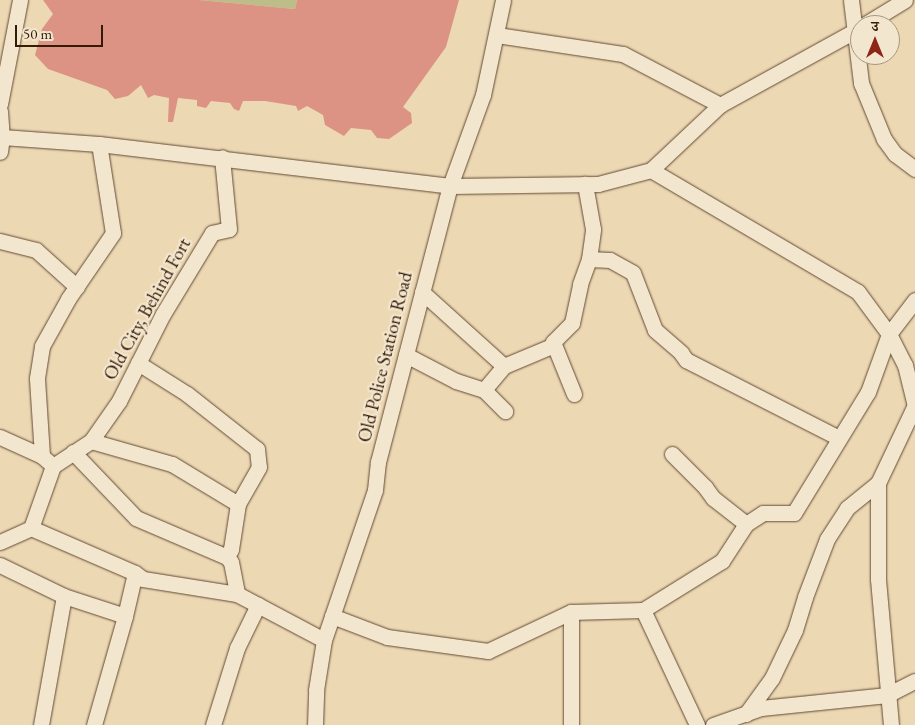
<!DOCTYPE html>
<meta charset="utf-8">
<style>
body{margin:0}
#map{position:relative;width:915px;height:725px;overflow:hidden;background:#edd8b4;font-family:"EB Garamond","Noto Serif Devanagari",serif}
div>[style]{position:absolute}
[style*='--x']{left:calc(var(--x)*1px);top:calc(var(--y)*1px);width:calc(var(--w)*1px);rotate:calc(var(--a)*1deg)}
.green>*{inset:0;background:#bdbd8a}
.building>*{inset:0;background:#dc9384}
.roads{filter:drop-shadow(0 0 1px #624a32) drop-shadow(0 0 1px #624a32)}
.minor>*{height:15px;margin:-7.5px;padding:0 7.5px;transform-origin:7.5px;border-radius:7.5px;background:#f3e6ce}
span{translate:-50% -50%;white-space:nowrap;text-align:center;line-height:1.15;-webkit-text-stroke:4.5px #f3e6ce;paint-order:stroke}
.street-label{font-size:19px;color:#341b07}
.north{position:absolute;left:850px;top:15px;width:50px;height:50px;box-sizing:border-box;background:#f3e6ce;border:1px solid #a7957e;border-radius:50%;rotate:0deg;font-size:14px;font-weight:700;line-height:20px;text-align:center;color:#341b07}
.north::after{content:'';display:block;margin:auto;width:18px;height:22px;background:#8f2418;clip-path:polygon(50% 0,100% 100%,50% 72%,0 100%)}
.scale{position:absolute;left:15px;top:25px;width:88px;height:22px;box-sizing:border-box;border:2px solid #341b07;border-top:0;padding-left:6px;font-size:15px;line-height:18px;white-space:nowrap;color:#341b07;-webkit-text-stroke:4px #f3e6ce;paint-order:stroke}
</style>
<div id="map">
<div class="green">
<i style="clip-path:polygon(199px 0,297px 0,295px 9px)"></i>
</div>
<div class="building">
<i style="clip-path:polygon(43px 0,199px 0,295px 9px,297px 0,459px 0,446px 47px,403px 107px,411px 113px,412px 123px,389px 139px,377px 138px,371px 130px,351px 128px,344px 136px,325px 125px,323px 115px,307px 106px,298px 111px,296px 106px,265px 101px,243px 101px,239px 111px,234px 109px,230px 103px,211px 101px,206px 108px,197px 106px,197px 100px,178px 98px,173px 122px,168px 122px,169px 98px,154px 95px,148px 98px,141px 85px,128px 96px,115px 99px,107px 90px,48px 69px,35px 55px,42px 29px,53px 14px)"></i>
</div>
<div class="roads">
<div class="minor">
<i style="--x:851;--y:0;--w:84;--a:83.1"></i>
<i style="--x:861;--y:83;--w:61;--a:67.7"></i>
<i style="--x:884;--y:139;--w:19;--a:54"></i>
<i style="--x:895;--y:154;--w:25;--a:37"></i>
<i style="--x:864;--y:25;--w:48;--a:-31.4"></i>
<i style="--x:497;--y:35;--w:127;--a:8.6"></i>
<i style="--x:623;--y:54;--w:110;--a:27.7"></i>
<i style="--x:0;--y:104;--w:106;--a:-79.1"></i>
<i style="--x:0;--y:111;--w:26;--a:86"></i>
<i style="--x:2;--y:137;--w:15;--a:98"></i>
<i style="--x:2;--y:137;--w:97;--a:4.1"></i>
<i style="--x:99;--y:144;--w:354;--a:6.8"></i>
<i style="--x:450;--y:186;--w:148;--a:-0.8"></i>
<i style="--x:598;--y:184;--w:55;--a:-14.8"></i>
<i style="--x:651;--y:170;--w:240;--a:30.5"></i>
<i style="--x:858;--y:292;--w:52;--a:53.6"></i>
<i style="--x:889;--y:334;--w:35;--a:63"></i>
<i style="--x:905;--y:365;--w:42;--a:76.3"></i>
<i style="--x:651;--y:170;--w:95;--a:-43.3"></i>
<i style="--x:720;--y:105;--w:160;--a:-28.8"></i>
<i style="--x:0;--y:241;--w:37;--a:14"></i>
<i style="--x:36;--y:250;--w:55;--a:42.1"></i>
<i style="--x:589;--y:259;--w:21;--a:3"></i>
<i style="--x:610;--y:260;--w:26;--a:29"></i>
<i style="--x:633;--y:273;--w:61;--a:68.9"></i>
<i style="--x:655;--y:330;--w:35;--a:41"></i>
<i style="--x:681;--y:353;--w:9;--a:54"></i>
<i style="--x:686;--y:360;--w:172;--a:27"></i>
<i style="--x:422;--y:292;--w:110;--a:42.1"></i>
<i style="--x:504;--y:366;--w:31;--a:130"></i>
<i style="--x:406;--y:355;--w:56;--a:27.5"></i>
<i style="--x:456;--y:381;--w:29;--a:18"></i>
<i style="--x:484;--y:390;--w:30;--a:45"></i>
<i style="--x:138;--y:363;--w:58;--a:32.3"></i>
<i style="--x:187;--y:394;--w:89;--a:38.2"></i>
<i style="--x:257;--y:449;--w:18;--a:84"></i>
<i style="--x:259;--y:467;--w:43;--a:119.6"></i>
<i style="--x:238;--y:504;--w:46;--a:98.8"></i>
<i style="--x:231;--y:549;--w:9;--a:117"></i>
<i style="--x:227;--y:557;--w:6;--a:51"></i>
<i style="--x:231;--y:562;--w:33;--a:79"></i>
<i style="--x:504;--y:366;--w:54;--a:-22.8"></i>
<i style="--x:574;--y:394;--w:56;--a:-112"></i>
<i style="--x:553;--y:342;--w:27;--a:-45"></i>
<i style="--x:572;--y:323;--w:40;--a:-78"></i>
<i style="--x:580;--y:284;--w:27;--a:-70"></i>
<i style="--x:589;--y:259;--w:30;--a:-82"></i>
<i style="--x:593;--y:229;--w:46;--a:-100.1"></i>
<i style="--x:0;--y:437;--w:46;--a:24.3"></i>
<i style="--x:42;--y:456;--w:15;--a:42"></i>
<i style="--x:53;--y:466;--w:66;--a:109.5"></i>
<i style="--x:31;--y:528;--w:113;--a:23.4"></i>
<i style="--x:135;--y:573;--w:10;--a:37"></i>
<i style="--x:143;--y:579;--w:95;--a:9.1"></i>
<i style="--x:237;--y:594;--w:98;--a:27.9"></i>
<i style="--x:91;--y:441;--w:84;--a:15.9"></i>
<i style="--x:172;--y:464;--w:77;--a:31.2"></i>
<i style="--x:73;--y:452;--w:91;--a:46.3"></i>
<i style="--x:136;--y:518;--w:99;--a:23.2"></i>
<i style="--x:672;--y:454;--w:47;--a:45"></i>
<i style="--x:705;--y:487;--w:14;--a:54"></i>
<i style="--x:713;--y:498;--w:42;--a:38.2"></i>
<i style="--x:42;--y:456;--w:78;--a:-93.7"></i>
<i style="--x:37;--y:378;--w:32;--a:-81"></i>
<i style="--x:42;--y:346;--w:54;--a:-61"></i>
<i style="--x:68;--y:299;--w:80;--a:-55.7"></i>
<i style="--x:113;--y:233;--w:90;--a:-98.9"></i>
<i style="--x:53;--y:466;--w:45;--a:-33.3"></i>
<i style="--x:91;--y:441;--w:49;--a:-55"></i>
<i style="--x:119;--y:401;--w:97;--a:-63.2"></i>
<i style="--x:163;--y:314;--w:95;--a:-58.8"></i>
<i style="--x:212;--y:233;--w:17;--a:-13"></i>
<i style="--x:229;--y:229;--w:72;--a:-95.6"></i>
<i style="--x:0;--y:542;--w:34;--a:-24"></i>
<i style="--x:0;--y:565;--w:71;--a:25.8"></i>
<i style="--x:64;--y:596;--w:64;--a:18.2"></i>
<i style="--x:643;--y:610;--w:127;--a:64.8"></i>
<i style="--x:571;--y:612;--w:113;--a:90"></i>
<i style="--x:332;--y:616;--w:59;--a:20.9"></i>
<i style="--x:387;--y:637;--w:102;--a:7.9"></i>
<i style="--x:488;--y:651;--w:92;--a:-25.2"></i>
<i style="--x:571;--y:612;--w:72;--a:-1.6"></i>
<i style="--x:643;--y:610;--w:93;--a:-31.8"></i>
<i style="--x:722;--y:561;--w:44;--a:-57"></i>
<i style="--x:746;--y:524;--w:20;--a:-33"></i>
<i style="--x:763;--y:513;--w:31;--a:0"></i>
<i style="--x:794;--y:513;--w:142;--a:-58.6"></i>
<i style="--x:868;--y:392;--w:62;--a:-70.1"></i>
<i style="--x:889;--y:334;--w:43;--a:-52.6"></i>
<i style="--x:746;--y:714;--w:44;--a:-54.2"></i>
<i style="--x:772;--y:678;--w:53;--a:-64.4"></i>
<i style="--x:795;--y:630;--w:34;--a:-73"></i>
<i style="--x:805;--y:597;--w:62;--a:-69.2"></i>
<i style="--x:827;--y:539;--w:37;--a:-57"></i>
<i style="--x:847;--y:508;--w:40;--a:-39"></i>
<i style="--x:41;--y:725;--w:131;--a:-79.9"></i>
<i style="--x:94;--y:725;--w:113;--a:-74.1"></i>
<i style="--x:125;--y:616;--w:44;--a:-76.9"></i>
<i style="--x:213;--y:725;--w:81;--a:-72.7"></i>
<i style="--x:237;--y:648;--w:48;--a:-64"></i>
<i style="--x:315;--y:725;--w:35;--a:-88"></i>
<i style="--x:316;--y:690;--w:51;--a:-80.9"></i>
<i style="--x:324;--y:640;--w:158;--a:-71.2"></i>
<i style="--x:375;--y:490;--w:28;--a:-84"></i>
<i style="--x:378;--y:462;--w:285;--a:-75.4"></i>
<i style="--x:450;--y:186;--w:97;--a:-70.1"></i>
<i style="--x:483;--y:95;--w:97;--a:-78.1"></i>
<i style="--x:713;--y:725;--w:51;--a:-19.5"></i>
<i style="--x:761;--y:708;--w:127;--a:-5.9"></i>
<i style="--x:887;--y:695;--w:31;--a:-27"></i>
<i style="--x:891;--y:725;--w:147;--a:-95.1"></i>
<i style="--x:878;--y:579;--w:96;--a:-90"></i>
<i style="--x:878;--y:483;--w:86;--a:-64.6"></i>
</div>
</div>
<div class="street-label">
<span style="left:147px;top:309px;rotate:-61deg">Old City, Behind Fort</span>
<span style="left:385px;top:357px;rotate:-76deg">Old Police Station Road</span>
</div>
<div class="north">उ</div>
<div class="scale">50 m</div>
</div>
